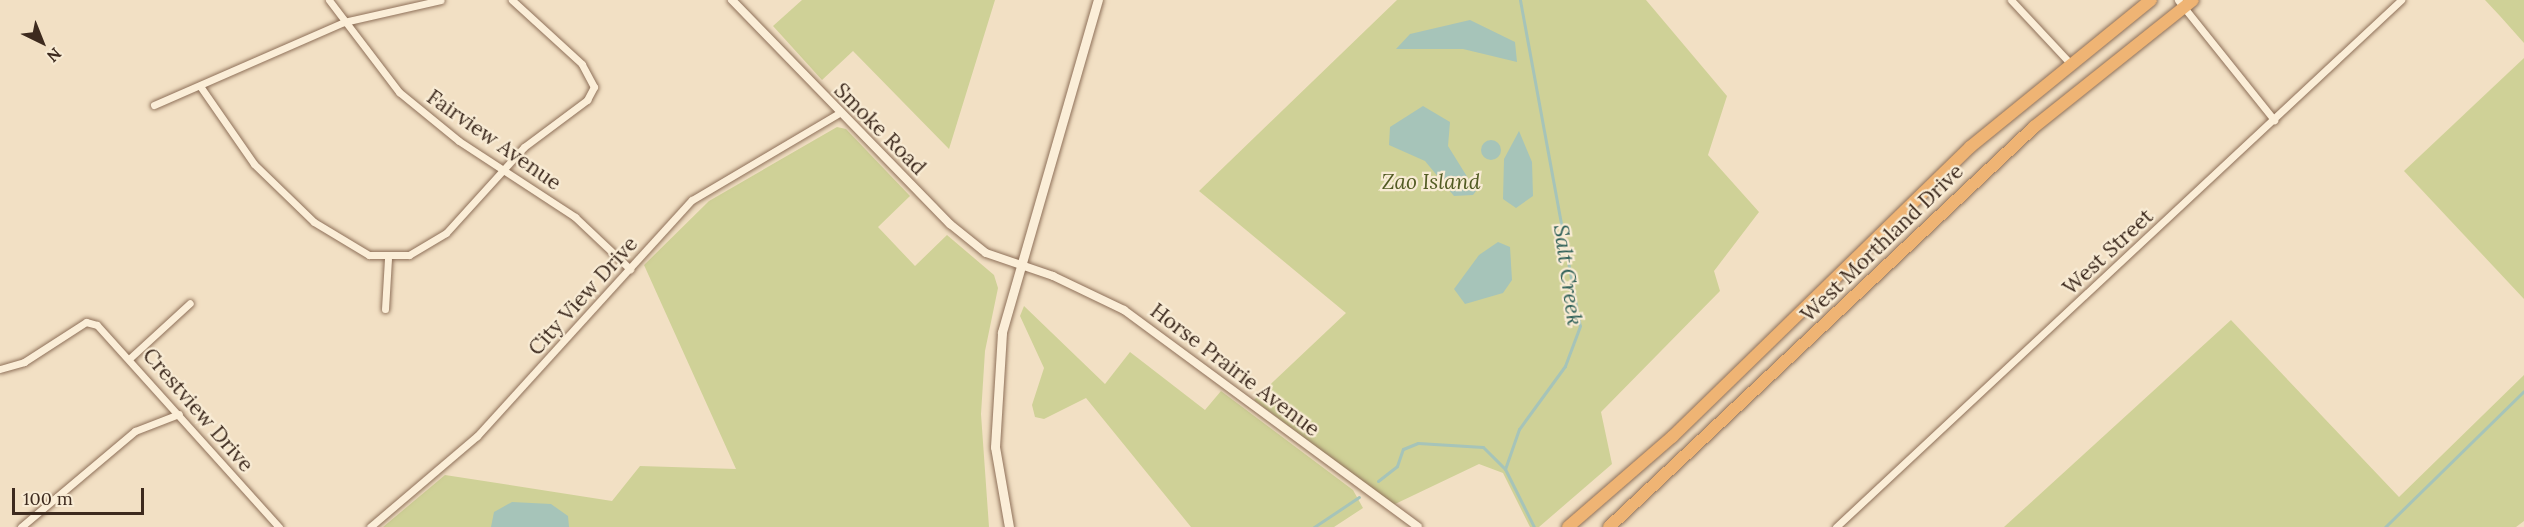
<!DOCTYPE html>
<style>
body{margin:0}
#map{position:relative;width:2524px;height:527px;overflow:hidden;background:#f2e0c4;font-family:Lora,serif}
div>[style]{position:absolute}
[style*='--x']{left:calc(var(--x)*1px);top:calc(var(--y)*1px);width:calc(var(--w)*1px);rotate:calc(var(--a)*1deg)}
.green>*{inset:0;background:#cfd197}
.water>*{inset:0;background:#a6c4b9}
.round{border-radius:50%}
.stream>*{height:3px;margin:-1.5px;padding:0 1.5px;transform-origin:1.5px;border-radius:1.5px;background:#a6c4b9}
.roads{filter:drop-shadow(0 0 2px #8e7059) drop-shadow(0 0 2px #8e7059)}
.minor>*{height:7px;margin:-3.5px;padding:0 3.5px;transform-origin:3.5px;border-radius:3.5px;background:#fbeed8}
.tertiary>*{height:8px;margin:-4px;padding:0 4px;transform-origin:4px;border-radius:4px;background:#fbeed8}
.secondary>*{height:9px;margin:-4.5px;padding:0 4.5px;transform-origin:4.5px;border-radius:4.5px;background:#fbeed8}
.trunk>*{height:12px;margin:-6px;padding:0 6px;transform-origin:6px;border-radius:6px;background:#efb474}
span{translate:-50% -50%;white-space:nowrap;text-align:center;line-height:1.15;-webkit-text-stroke:4.5px #f8ebd4;paint-order:stroke}
.street-label{font-size:21px;color:#3d2a1e}
.park-label{font-size:21px;color:#525b23;font-style:italic}
.water-label{font-size:22px;color:#2c5e56;font-style:italic}
.north{position:absolute;left:12px;top:12px;width:60px;height:60px;-webkit-text-stroke:4px #f8ebd4;paint-order:stroke;rotate:137deg;font-size:16px;font-weight:700;line-height:24px;text-align:center;color:#3d2a1e}
.north::after{content:'';display:block;margin:auto;width:21px;height:27px;background:#3d2a1e;clip-path:polygon(50% 0,100% 100%,50% 72%,0 100%)}
.scale{position:absolute;left:12px;top:488px;width:132px;height:27px;box-sizing:border-box;border:3px solid #3d2a1e;border-top:0;padding-left:8px;font-size:18px;line-height:21px;white-space:nowrap;color:#3d2a1e;-webkit-text-stroke:4px #f8ebd4;paint-order:stroke}
</style>
<div id="map">
<div class="green">
<i style="clip-path:polygon(802px 0,995px 0,949px 149px,853px 51px,822px 80px,773px 26px)"></i>
<i style="clip-path:polygon(1397px 0,1646px 0,1727px 96px,1708px 155px,1759px 212px,1714px 271px,1720px 291px,1601px 412px,1612px 464px,1539px 527px,1530px 527px,1503px 473px,1479px 464px,1393px 505px,1254px 400px,1346px 313px,1199px 191px)"></i>
<i style="clip-path:polygon(2485px 0,2524px 0,2524px 43px,2500px 16px)"></i>
<i style="clip-path:polygon(2524px 58px,2524px 299px,2404px 171px)"></i>
<i style="clip-path:polygon(837px 127px,846px 129px,910px 196px,878px 227px,915px 266px,947px 235px,994px 275px,998px 288px,985px 351px,981px 414px,989px 527px,383px 527px,445px 475px,612px 501px,640px 466px,736px 469px,644px 265px,709px 201px)"></i>
<i style="clip-path:polygon(1024px 306px,1105px 384px,1130px 352px,1205px 410px,1221px 391px,1353px 490px,1363px 508px,1334px 527px,1191px 527px,1086px 398px,1044px 419px,1035px 417px,1032px 405px,1044px 368px,1020px 316px)"></i>
<i style="clip-path:polygon(2231px 320px,2399px 497px,2524px 375px,2524px 521px,2516px 527px,2004px 527px)"></i>
</div>
<div class="water">
<i style="clip-path:polygon(1470px 20px,1515px 42px,1517px 62px,1463px 49px,1396px 49px,1410px 34px)"></i>
<i style="clip-path:polygon(1423px 106px,1450px 122px,1448px 146px,1476px 191px,1473px 195px,1454px 196px,1425px 161px,1389px 145px,1390px 127px)"></i>
<i style="clip-path:polygon(1519px 131px,1532px 162px,1533px 196px,1516px 208px,1503px 199px,1504px 159px)"></i>
<i class="round" style="left:1481px;top:140px;width:20px;height:20px"></i>
<i style="clip-path:polygon(1498px 242px,1510px 247px,1512px 280px,1503px 293px,1465px 304px,1454px 289px,1479px 255px)"></i>
<i style="clip-path:polygon(512px 502px,551px 504px,568px 516px,569px 527px,491px 527px,494px 512px)"></i>
</div>
<div class="stream">
<i style="--x:1520;--y:0;--w:331;--a:79.6"></i>
<i style="--x:1580;--y:326;--w:43;--a:110.6"></i>
<i style="--x:1565;--y:366;--w:78;--a:126.1"></i>
<i style="--x:1519;--y:429;--w:42;--a:109.3"></i>
<i style="--x:1505;--y:469;--w:65;--a:63.4"></i>
<i style="--x:1378;--y:481;--w:24;--a:-38"></i>
<i style="--x:1397;--y:466;--w:18;--a:-71"></i>
<i style="--x:1403;--y:449;--w:16;--a:-22"></i>
<i style="--x:1418;--y:443;--w:65;--a:3.5"></i>
<i style="--x:1483;--y:447;--w:31;--a:45"></i>
<i style="--x:1314;--y:527;--w:54;--a:-33.7"></i>
<i style="--x:2385;--y:527;--w:194;--a:-44.4"></i>
</div>
<div class="roads">
<div class="minor">
<i style="--x:329;--y:0;--w:116;--a:52.7"></i>
<i style="--x:399;--y:92;--w:77;--a:39.2"></i>
<i style="--x:459;--y:141;--w:139;--a:33.2"></i>
<i style="--x:575;--y:217;--w:76;--a:43.4"></i>
<i style="--x:2011;--y:0;--w:86;--a:46.9"></i>
<i style="--x:2178;--y:0;--w:154;--a:51.3"></i>
<i style="--x:200;--y:86;--w:95;--a:55.3"></i>
<i style="--x:254;--y:164;--w:83;--a:44"></i>
<i style="--x:314;--y:222;--w:64;--a:31"></i>
<i style="--x:369;--y:255;--w:40;--a:0"></i>
<i style="--x:409;--y:255;--w:43;--a:-30.7"></i>
<i style="--x:446;--y:233;--w:116;--a:-47.8"></i>
<i style="--x:524;--y:147;--w:79;--a:-36.7"></i>
<i style="--x:587;--y:100;--w:15;--a:-62"></i>
<i style="--x:594;--y:87;--w:26;--a:-118"></i>
<i style="--x:582;--y:64;--w:95;--a:-137.6"></i>
<i style="--x:154;--y:105;--w:207;--a:-23.6"></i>
<i style="--x:344;--y:22;--w:99;--a:-12.8"></i>
<i style="--x:385;--y:309;--w:50;--a:-86.6"></i>
<i style="--x:130;--y:358;--w:81;--a:-42.5"></i>
<i style="--x:0;--y:369;--w:25;--a:-16"></i>
<i style="--x:24;--y:362;--w:74;--a:-32.8"></i>
<i style="--x:86;--y:322;--w:11;--a:15"></i>
<i style="--x:97;--y:325;--w:272;--a:48"></i>
<i style="--x:21;--y:527;--w:149;--a:-40.1"></i>
<i style="--x:135;--y:431;--w:47;--a:-21.1"></i>
<i style="--x:370;--y:527;--w:140;--a:-40.4"></i>
<i style="--x:477;--y:436;--w:319;--a:-47.7"></i>
<i style="--x:692;--y:200;--w:171;--a:-30.6"></i>
<i style="--x:1836;--y:527;--w:773;--a:-43.01"></i>
</div>
<div class="tertiary">
<i style="--x:732;--y:0;--w:313;--a:45.8"></i>
<i style="--x:950;--y:224;--w:46;--a:38.9"></i>
<i style="--x:986;--y:253;--w:71;--a:18.9"></i>
<i style="--x:1053;--y:276;--w:79;--a:25.6"></i>
<i style="--x:1124;--y:310;--w:365;--a:36.4"></i>
</div>
<div class="secondary">
<i style="--x:1009;--y:527;--w:81;--a:-99.9"></i>
<i style="--x:995;--y:447;--w:115;--a:-86.5"></i>
<i style="--x:1002;--y:332;--w:346;--a:-73.9"></i>
</div>
<div class="trunk">
<i style="--x:1568;--y:527;--w:138;--a:-40.9"></i>
<i style="--x:1672;--y:437;--w:416;--a:-44.2"></i>
<i style="--x:1970;--y:147;--w:233;--a:-39.1"></i>
<i style="--x:1609;--y:527;--w:584;--a:-43.26"></i>
<i style="--x:2034;--y:127;--w:203;--a:-38.6"></i>
</div>
</div>
<div class="street-label">
<span style="left:880px;top:129px;rotate:45deg">Smoke Road</span>
<span style="left:494px;top:140px;rotate:35deg">Fairview Avenue</span>
<span style="left:1882px;top:243px;rotate:-44deg">West Morthland Drive</span>
<span style="left:2108px;top:252px;rotate:-43deg">West Street</span>
<span style="left:583px;top:296px;rotate:-48deg">City View Drive</span>
<span style="left:1235px;top:370px;rotate:37deg">Horse Prairie Avenue</span>
<span style="left:198px;top:410px;rotate:49deg">Crestview Drive</span>
</div>
<div class="park-label">
<span style="left:1431px;top:182px">Zao Island</span>
</div>
<div class="water-label">
<span style="left:1568px;top:275px;rotate:82deg">Salt Creek</span>
</div>
<div class="north">N</div>
<div class="scale">100 m</div>
</div>
